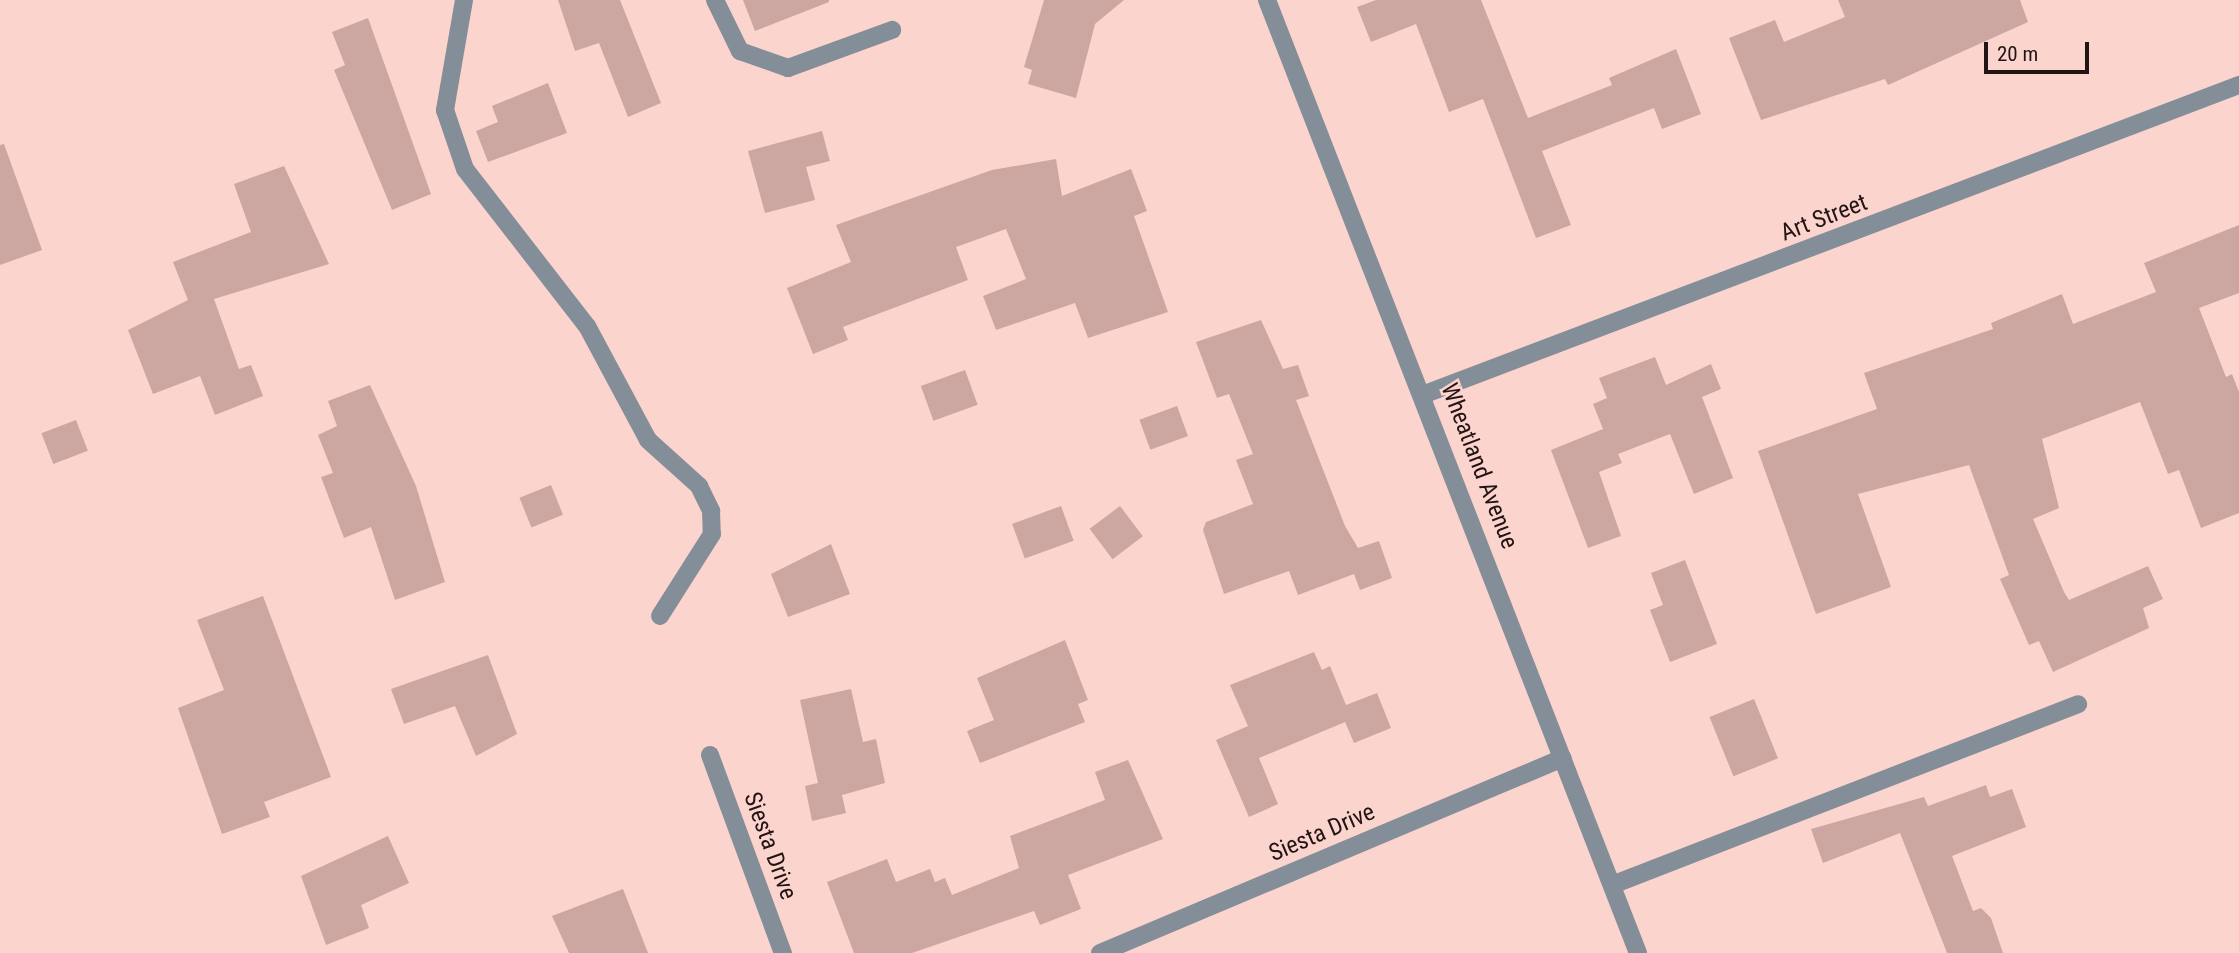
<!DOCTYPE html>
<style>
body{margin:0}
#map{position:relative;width:2239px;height:953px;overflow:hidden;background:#fcd4ce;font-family:"Roboto Condensed",sans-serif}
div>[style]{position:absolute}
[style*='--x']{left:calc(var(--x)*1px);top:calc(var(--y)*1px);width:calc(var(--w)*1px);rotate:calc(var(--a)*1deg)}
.building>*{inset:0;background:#cca6a0;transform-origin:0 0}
.lane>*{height:18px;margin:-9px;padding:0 9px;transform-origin:9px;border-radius:9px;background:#838e99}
.street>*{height:18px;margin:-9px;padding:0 9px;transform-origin:9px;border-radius:9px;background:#838e99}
span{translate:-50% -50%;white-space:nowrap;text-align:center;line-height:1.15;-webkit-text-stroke:5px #fcd4ce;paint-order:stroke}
.street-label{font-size:24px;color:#211412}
.scale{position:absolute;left:1984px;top:42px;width:105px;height:32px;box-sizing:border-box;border:4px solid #211412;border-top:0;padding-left:9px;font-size:21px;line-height:24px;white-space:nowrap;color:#211412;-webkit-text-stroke:5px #fcd4ce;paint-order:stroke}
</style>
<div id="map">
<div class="building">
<i style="clip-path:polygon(558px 0,620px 0,661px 103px,628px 117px,599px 43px,575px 51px)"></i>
<i style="clip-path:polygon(743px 0,829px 0,829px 2px,755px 31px)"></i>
<i style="clip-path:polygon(1044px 0,1124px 0,1095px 24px,1076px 98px,1028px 84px,1032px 70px,1024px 67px)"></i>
<i style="clip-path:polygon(1376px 0,1481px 0,1528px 118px,1612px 85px,1609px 78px,1676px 49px,1701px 114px,1662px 129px,1654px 108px,1542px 151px,1571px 225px,1536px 238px,1483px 99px,1449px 112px,1416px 24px,1371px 42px,1357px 7px)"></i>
<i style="clip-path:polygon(1838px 0,2020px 0,2028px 22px,1888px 85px,1885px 79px,1761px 120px,1729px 38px,1775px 20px,1784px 42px,1845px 17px)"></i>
<i style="clip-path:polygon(368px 18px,431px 194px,392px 210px,334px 70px,345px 65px,332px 32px)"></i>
<i style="clip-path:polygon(548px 83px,567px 133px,488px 162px,476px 131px,498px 122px,492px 106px)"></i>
<i style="clip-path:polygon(822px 131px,830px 161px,806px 167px,815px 200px,765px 213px,748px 151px)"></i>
<i style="clip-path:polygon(4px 144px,42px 250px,0 265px,0 145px)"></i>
<i style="clip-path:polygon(1056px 159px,1062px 196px,1131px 169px,1147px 211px,1134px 216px,1168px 312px,1088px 338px,1075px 303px,996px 330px,983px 296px,1026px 279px,1006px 229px,956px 247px,968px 280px,843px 327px,848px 340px,813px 354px,787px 288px,851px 262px,836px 225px,992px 170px)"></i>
<i style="clip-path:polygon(284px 166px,329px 264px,214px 299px,239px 369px,251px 365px,263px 396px,215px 415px,200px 376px,153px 394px,128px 330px,188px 300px,173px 262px,251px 232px,234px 184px)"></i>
<i style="clip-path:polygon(2239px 225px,2239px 293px,2199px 308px,2226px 377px,2232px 374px,2239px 392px,2239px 513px,2201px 528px,2179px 470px,2168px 474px,2140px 402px,2042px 439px,2059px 508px,2033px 519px,2064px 592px,2069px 600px,2148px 566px,2163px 599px,2143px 608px,2149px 628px,2053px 672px,2039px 641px,2029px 645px,2000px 579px,2009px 575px,1969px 465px,1858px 494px,1891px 587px,1816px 614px,1758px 451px,1877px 409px,1864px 373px,1993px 329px,1991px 323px,2062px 294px,2073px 324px,2156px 292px,2144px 263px)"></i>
<i style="clip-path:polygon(1261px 320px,1283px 369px,1298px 365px,1309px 396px,1296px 400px,1345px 526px,1358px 548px,1379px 541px,1392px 578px,1360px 590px,1354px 574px,1298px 595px,1289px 571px,1224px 594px,1203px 530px,1206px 522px,1253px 504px,1236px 460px,1253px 454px,1229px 394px,1217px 398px,1196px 342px)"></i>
<i style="clip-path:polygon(1655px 357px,1666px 385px,1711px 364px,1721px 389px,1702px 397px,1733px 478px,1694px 494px,1670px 434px,1618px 454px,1622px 463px,1599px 472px,1621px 536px,1588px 548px,1551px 450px,1603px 429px,1593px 404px,1607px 398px,1599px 378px)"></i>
<i style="left:965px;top:370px;width:37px;height:47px;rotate:70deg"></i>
<i style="clip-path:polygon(370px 385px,416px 486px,445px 582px,395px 600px,371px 527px,344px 538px,321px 477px,333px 473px,318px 435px,337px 426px,328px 401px)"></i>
<i style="left:1177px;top:406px;width:32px;height:40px;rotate:70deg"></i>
<i style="left:76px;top:420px;width:33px;height:37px;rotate:69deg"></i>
<i style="left:551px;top:485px;width:32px;height:34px;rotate:68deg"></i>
<i style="left:1061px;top:506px;width:37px;height:52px;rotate:70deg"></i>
<i style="left:1120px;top:506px;width:38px;height:38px;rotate:53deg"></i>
<i style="clip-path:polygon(831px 544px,850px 594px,788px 617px,771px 574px)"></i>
<i style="clip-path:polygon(1685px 560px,1717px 644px,1670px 662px,1650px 610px,1663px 605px,1651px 573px)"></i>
<i style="clip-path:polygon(263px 596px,331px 777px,264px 802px,270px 817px,222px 834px,178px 708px,224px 690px,197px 620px)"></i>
<i style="clip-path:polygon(1065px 640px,1088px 700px,1078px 704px,1085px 722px,980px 763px,967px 731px,994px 720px,977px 678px)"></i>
<i style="clip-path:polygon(1314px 652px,1322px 670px,1330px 666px,1346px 705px,1377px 693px,1391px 728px,1354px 743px,1345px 722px,1259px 758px,1278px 804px,1249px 817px,1216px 740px,1248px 726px,1230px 685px)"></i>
<i style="clip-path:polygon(488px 655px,517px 734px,476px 756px,455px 706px,404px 724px,391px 689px)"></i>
<i style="clip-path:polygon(851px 689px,863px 742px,876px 739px,885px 783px,842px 795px,846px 813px,812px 821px,805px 786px,818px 783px,800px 700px)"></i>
<i style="left:1754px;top:699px;width:64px;height:48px;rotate:68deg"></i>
<i style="clip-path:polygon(1128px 760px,1163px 839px,1068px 875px,1081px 909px,1040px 925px,1034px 911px,912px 953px,854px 953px,827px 882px,887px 859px,896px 882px,930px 869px,935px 882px,945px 878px,952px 895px,1019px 868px,1010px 836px,1105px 800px,1095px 772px)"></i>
<i style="clip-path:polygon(1986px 785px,1990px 797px,2012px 789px,2026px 827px,1952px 856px,1973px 911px,1981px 908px,1991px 918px,2003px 953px,1947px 953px,1900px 833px,1823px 863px,1811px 829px,1924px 797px,1928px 806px)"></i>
<i style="clip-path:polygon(388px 836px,409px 883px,361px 905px,369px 928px,326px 945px,301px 876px)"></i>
<i style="clip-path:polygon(623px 889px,648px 953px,569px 953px,552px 916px)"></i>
</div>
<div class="lane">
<i style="--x:464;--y:0;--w:112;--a:99.8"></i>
<i style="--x:445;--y:110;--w:62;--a:71.3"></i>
<i style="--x:465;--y:169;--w:199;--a:52.2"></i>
<i style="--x:587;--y:326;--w:129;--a:61.8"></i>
<i style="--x:648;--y:440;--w:69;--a:42"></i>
<i style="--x:699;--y:486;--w:28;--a:64"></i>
<i style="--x:711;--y:511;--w:23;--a:88"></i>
<i style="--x:712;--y:534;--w:97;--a:122.4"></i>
<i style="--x:715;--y:0;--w:57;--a:63.9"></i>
<i style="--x:740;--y:51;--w:51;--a:19.5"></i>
<i style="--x:788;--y:68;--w:111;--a:-20.1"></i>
<i style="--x:1612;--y:885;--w:500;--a:-21.2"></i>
</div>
<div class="street">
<i style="--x:1267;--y:0;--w:1023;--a:68.73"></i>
<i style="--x:1425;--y:394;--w:871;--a:-20.79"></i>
<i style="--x:710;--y:755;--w:211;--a:69.8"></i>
<i style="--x:1100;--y:953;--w:502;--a:-22.84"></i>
</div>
<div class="street-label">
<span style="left:1824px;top:218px;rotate:-21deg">Art Street</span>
<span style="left:1479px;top:466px;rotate:69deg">Wheatland Avenue</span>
<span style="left:1322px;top:833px;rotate:-23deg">Siesta Drive</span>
<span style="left:770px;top:846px;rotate:70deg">Siesta Drive</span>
</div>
<div class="scale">20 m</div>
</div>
